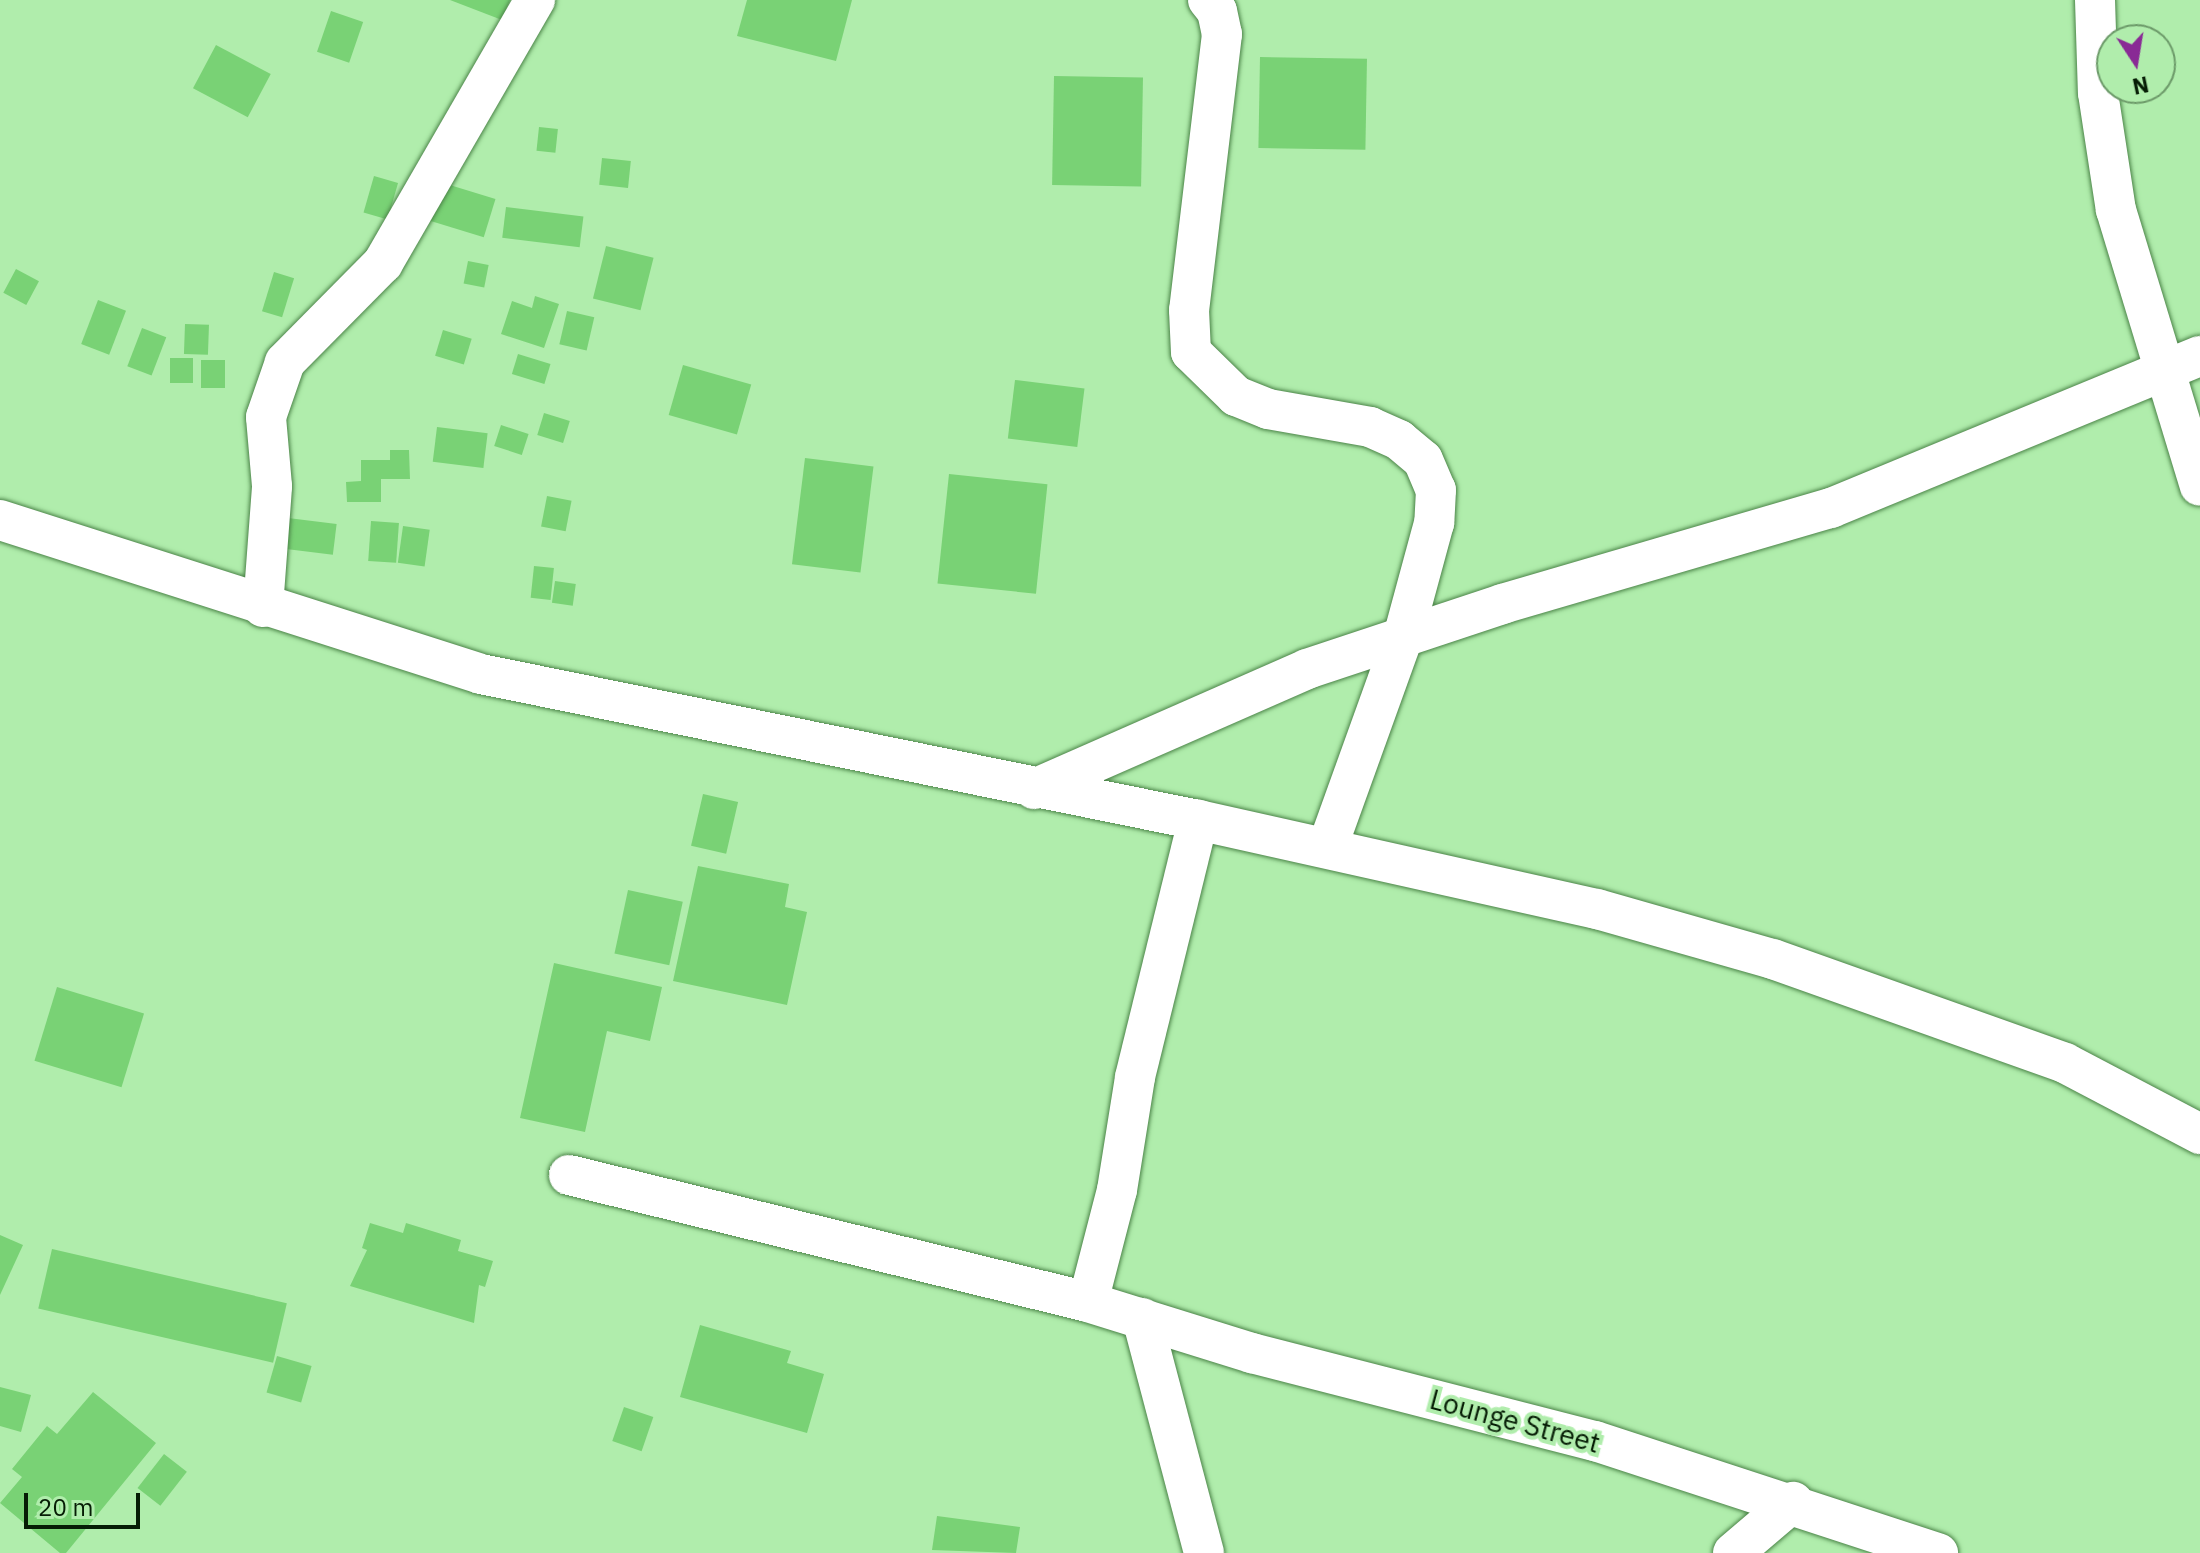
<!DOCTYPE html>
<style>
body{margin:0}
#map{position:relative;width:2200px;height:1553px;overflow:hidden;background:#b0edac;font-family:"IBM Plex Sans",sans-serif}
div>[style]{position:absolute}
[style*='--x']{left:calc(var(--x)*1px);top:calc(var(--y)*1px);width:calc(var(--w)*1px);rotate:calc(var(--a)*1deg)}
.building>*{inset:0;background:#79d275;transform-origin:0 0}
.roads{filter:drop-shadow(0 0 2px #4b8448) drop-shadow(0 0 2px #4b8448)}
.street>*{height:40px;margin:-20px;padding:0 20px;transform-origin:20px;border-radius:20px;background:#fff}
span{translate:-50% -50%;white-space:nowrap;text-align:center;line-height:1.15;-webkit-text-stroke:8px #b0edac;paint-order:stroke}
.street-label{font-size:28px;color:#061d05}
.north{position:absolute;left:2096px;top:24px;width:80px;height:80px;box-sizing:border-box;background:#b0edac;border:2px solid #6c9a69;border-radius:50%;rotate:168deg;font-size:22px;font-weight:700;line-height:32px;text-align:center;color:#061d05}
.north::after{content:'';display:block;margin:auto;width:28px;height:36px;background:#892a95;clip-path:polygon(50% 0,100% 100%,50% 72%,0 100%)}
.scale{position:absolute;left:24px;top:1493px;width:116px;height:36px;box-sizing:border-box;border:4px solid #061d05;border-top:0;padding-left:10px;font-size:24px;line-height:28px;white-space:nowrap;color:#061d05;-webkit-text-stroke:6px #b0edac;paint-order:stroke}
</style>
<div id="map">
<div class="building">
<i style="clip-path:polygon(450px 0,510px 0,502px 20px)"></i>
<i style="clip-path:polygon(747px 0,852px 0,836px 61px,737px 36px)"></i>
<i style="left:331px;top:11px;width:34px;height:43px;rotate:19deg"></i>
<i style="left:216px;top:45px;width:62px;height:49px;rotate:28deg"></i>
<i style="left:1260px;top:57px;width:107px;height:91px;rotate:1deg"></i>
<i style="left:1054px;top:76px;width:89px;height:109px;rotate:1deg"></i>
<i style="left:539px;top:127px;width:19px;height:24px;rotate:6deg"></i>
<i style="left:602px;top:158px;width:29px;height:27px;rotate:6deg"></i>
<i style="left:374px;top:176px;width:25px;height:38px;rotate:16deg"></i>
<i style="left:440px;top:182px;width:58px;height:40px;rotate:17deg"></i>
<i style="left:506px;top:207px;width:78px;height:31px;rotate:7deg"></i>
<i style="left:606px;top:246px;width:49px;height:54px;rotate:14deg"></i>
<i style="left:468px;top:261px;width:21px;height:23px;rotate:11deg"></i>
<i style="left:16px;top:269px;width:26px;height:27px;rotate:28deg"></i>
<i style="left:274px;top:272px;width:21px;height:41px;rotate:17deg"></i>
<i style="clip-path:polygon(535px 296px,559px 304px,544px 348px,501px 334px,512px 301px,532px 308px)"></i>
<i style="left:98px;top:300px;width:30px;height:47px;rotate:21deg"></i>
<i style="left:567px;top:311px;width:28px;height:34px;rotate:13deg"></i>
<i style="left:185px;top:324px;width:24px;height:30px;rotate:2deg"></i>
<i style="left:142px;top:328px;width:26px;height:41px;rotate:21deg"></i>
<i style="left:443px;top:330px;width:30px;height:27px;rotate:17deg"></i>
<i style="left:518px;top:354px;width:34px;height:21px;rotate:17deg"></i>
<i style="left:170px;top:358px;width:23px;height:25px"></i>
<i style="left:201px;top:360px;width:24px;height:28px"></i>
<i style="left:683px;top:365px;width:71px;height:52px;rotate:16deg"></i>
<i style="left:1015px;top:380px;width:70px;height:59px;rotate:7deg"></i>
<i style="left:544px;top:413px;width:27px;height:23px;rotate:17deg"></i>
<i style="left:501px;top:425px;width:29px;height:22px;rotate:18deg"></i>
<i style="left:437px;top:427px;width:51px;height:35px;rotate:7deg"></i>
<i style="clip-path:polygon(390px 450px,409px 450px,410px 479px,381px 479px,381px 502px,347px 502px,346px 482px,361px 481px,361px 460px,390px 460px)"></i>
<i style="left:805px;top:458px;width:69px;height:107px;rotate:7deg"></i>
<i style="left:949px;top:474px;width:99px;height:110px;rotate:6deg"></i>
<i style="left:547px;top:496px;width:25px;height:31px;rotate:11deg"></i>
<i style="left:288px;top:518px;width:49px;height:31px;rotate:7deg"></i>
<i style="left:371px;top:521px;width:28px;height:40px;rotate:4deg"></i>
<i style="left:403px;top:526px;width:27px;height:37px;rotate:8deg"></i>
<i style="left:534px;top:566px;width:20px;height:32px;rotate:6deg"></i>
<i style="left:555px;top:581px;width:21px;height:22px;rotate:8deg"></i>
<i style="left:703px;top:794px;width:36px;height:53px;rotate:13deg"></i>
<i style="clip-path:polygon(698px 866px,789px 884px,785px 907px,807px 912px,787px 1005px,673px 981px)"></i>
<i style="left:628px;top:890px;width:56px;height:65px;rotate:12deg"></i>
<i style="clip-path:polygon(554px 963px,662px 987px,650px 1041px,607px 1031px,585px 1132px,520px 1118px)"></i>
<i style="left:57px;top:987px;width:91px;height:77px;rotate:17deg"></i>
<i style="clip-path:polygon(370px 1223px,403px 1233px,406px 1223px,461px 1240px,458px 1251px,493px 1261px,485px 1287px,479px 1285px,474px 1323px,350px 1286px,367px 1250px,362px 1248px)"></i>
<i style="clip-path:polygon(0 1235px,23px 1245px,0 1295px)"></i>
<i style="left:52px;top:1249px;width:241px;height:61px;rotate:13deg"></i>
<i style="clip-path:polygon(700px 1325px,791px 1351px,787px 1363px,824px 1374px,807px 1433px,680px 1397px)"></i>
<i style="left:277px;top:1356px;width:36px;height:38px;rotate:16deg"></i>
<i style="clip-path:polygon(0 1387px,31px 1395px,21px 1432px,0 1426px)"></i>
<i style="clip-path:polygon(93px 1392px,156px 1443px,66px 1553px,60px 1553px,0 1503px,22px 1477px,12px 1469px,47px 1426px,57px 1434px)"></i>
<i style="left:624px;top:1407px;width:31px;height:36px;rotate:19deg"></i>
<i style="left:164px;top:1454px;width:29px;height:43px;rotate:38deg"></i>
<i style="clip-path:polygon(937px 1516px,1020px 1527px,1016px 1553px,932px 1550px)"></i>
</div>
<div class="roads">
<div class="street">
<i style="--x:1208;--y:0;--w:14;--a:51"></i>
<i style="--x:1217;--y:11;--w:24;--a:78"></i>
<i style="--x:1222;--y:34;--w:278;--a:96.8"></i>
<i style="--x:1189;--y:310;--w:42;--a:87.3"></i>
<i style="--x:1191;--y:352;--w:63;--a:44.4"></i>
<i style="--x:1236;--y:396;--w:35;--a:22"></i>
<i style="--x:1268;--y:409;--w:104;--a:10"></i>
<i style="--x:1370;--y:427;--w:32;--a:24"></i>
<i style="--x:1399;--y:440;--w:31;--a:40"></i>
<i style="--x:1423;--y:460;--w:33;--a:67"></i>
<i style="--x:1436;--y:490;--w:33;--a:93"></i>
<i style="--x:1434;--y:523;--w:118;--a:105.2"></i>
<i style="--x:1403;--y:637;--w:224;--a:109.8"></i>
<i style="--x:2095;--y:0;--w:93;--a:88.2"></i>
<i style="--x:2098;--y:93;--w:118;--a:81.3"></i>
<i style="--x:2116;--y:210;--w:288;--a:73.1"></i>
<i style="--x:0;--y:520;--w:505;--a:17.75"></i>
<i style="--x:481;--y:674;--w:732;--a:11.51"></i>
<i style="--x:1198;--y:820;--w:409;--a:12.6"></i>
<i style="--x:1597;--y:909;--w:183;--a:15.9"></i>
<i style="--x:1773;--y:959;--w:310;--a:19.6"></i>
<i style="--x:2065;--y:1063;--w:153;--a:27.7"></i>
<i style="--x:263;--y:607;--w:121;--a:-85.7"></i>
<i style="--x:272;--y:486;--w:69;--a:-95"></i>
<i style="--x:266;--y:417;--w:58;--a:-70.9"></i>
<i style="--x:285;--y:362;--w:139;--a:-45.3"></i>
<i style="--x:383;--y:263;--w:304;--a:-60"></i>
<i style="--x:1034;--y:789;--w:298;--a:-23.7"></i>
<i style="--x:1307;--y:669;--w:206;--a:-18.4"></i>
<i style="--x:1502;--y:604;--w:343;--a:-16.3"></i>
<i style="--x:1831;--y:508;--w:399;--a:-22.4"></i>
<i style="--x:569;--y:1175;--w:534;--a:13.75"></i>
<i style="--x:1088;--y:1302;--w:172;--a:17.3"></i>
<i style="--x:1252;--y:1353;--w:354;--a:14.4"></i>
<i style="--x:1595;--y:1441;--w:361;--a:18.1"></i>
<i style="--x:1088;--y:1302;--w:116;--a:-75.5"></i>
<i style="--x:1117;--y:1190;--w:114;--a:-80.9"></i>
<i style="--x:1135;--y:1077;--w:265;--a:-76.2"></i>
<i style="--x:1142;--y:1318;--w:243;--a:75.2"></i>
<i style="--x:1733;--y:1553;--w:79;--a:-40.4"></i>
</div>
</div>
<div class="street-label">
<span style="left:1515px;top:1421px;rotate:15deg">Lounge Street</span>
</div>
<div class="north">N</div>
<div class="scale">20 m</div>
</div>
